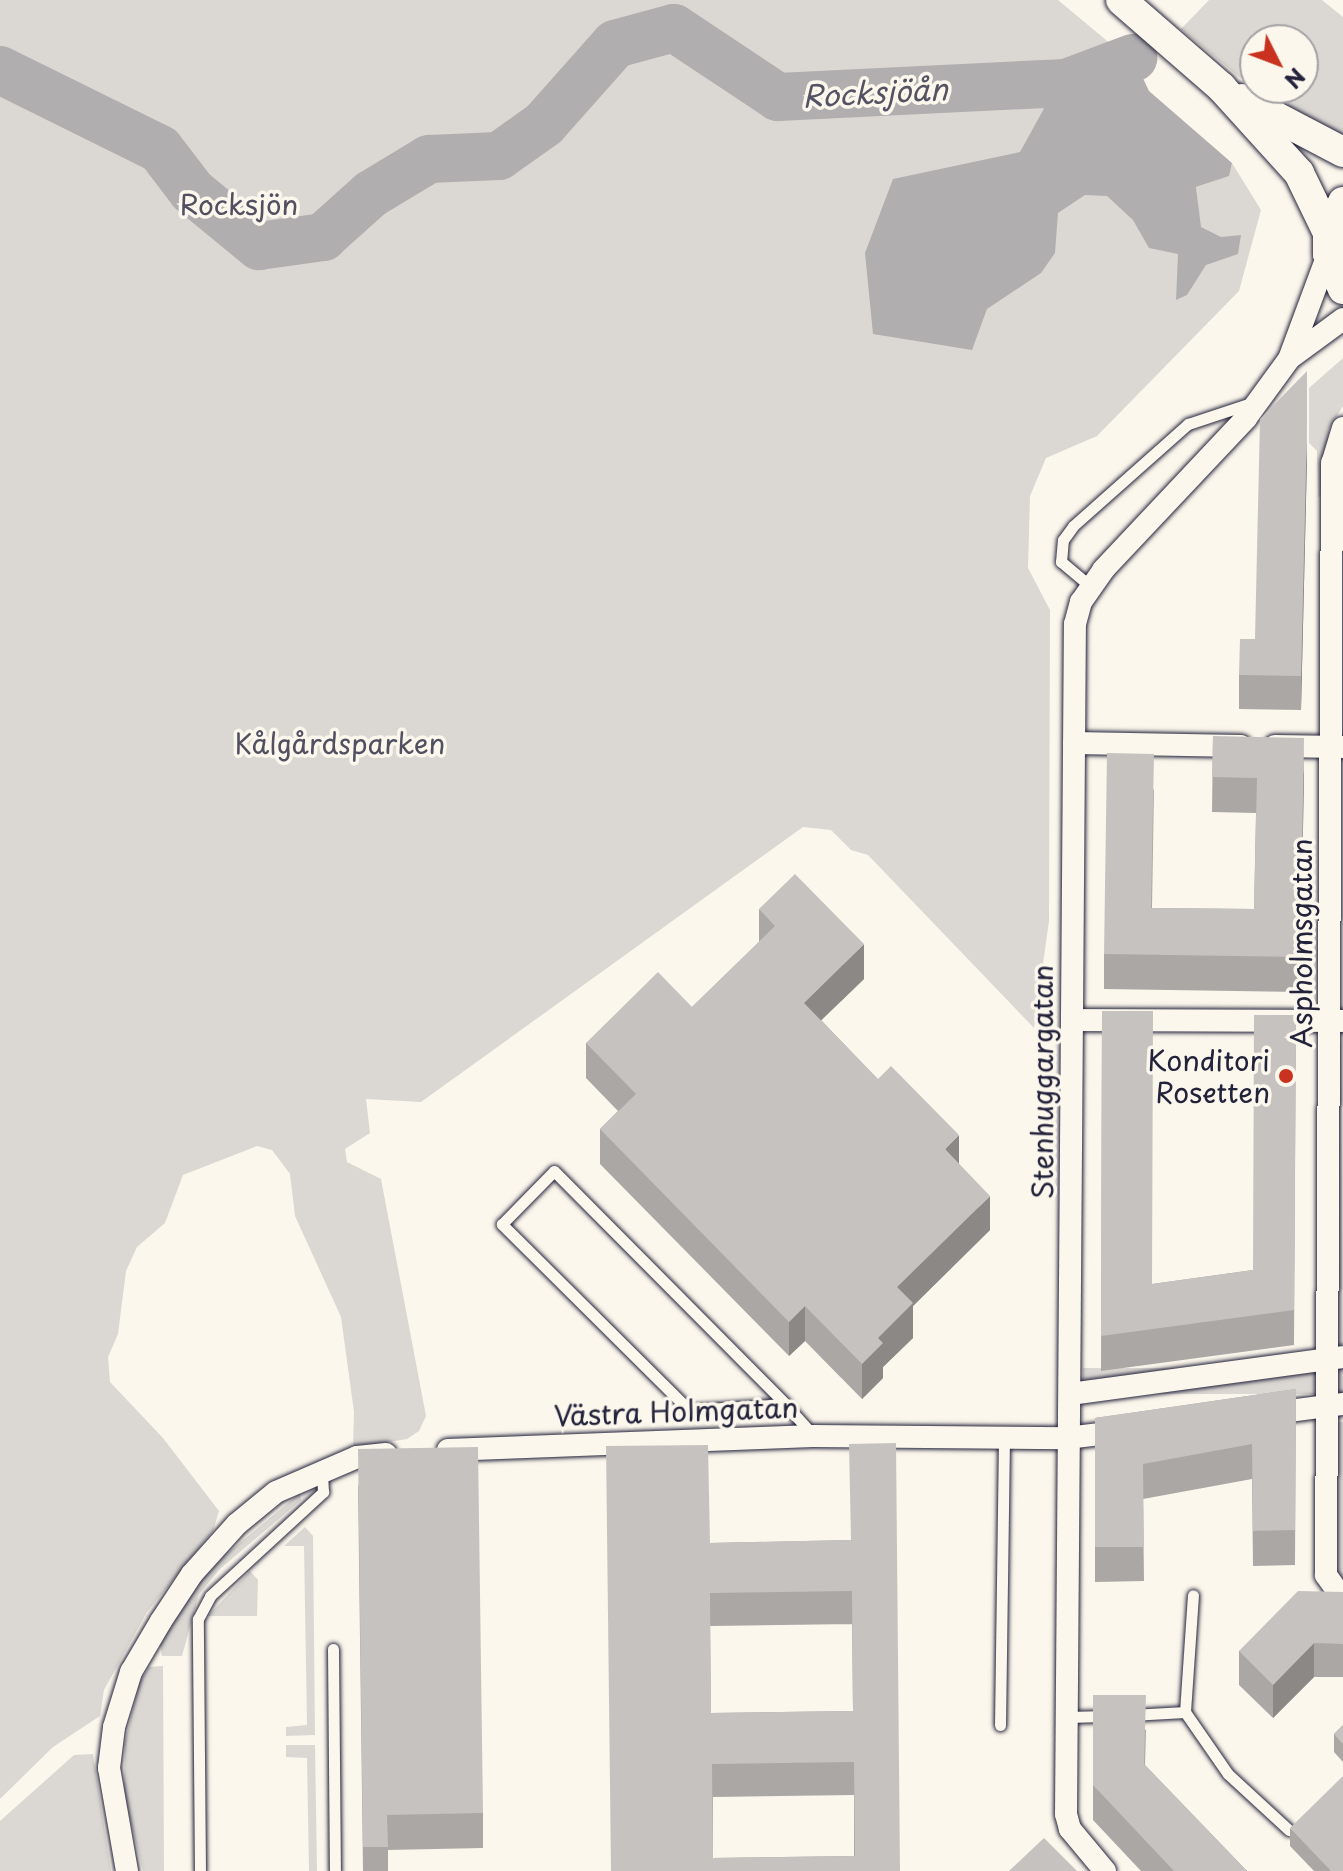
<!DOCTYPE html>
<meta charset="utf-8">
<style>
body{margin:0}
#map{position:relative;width:1343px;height:1871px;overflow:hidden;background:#fbf7ec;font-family:"Playpen Sans",sans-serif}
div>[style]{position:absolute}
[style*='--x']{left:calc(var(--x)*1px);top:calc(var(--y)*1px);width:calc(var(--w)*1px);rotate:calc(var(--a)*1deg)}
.green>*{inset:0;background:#dbd8d3;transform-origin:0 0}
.water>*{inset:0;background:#b1aeb0}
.river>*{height:48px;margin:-24px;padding:0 24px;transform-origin:24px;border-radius:24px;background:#b1aeb0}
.roads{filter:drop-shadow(0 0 2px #22223b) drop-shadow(0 0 2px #22223b)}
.service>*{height:11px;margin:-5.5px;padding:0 5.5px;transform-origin:5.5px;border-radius:5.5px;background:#fbf7ec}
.minor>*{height:22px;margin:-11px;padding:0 11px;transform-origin:11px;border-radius:11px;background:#fbf7ec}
.secondary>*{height:30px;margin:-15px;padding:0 15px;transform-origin:15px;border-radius:15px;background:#fbf7ec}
.wall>*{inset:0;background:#aaa7a5}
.shaded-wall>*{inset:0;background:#8b8886}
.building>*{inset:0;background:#c6c2c0}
.dots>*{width:22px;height:22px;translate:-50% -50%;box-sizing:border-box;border:4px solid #fbf7ec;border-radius:50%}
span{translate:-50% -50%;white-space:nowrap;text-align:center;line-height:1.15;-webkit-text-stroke:7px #fbf7ec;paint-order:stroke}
.park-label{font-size:28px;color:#505061}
.street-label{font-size:28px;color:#22223b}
.poi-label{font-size:28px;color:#22223b}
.right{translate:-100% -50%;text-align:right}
.water-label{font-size:30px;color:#545364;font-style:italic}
.north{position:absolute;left:1239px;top:24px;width:80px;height:80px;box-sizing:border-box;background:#fbf7ec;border:2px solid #a4a2a5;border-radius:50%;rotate:132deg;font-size:22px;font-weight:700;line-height:32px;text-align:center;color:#22223b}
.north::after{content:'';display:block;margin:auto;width:28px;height:36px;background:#c8321e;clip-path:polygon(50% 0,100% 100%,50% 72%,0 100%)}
</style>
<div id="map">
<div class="green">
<i style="clip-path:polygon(0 0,1058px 0,1112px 45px,1063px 74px,1198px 205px,1196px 187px,1228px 176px,1232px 163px,1261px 210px,1239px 291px,1097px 436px,1046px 458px,1030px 496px,1028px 568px,1050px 610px,1049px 921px,1034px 1028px,868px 855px,851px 850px,831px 830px,803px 827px,421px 1102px,366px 1099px,370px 1133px,345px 1149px,347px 1162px,381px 1179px,426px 1416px,419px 1431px,407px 1439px,353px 1448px,354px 1412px,341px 1317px,295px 1216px,290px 1174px,272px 1150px,257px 1146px,183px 1175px,165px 1223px,137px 1247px,126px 1271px,118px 1334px,108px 1357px,110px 1382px,163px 1438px,219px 1511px,213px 1531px,147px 1612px,104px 1690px,100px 1716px,53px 1747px,0 1799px)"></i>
<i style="clip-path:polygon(evenodd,1209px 0,1322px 0,1343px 17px,1343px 139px,1249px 85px,1181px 29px,1209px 0,1255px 40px,1303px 40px,1303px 88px,1255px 88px,1255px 40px)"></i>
<i style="clip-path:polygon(1343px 358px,1343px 406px,1329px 429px,1325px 489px,1318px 498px,1317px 451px,1309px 443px,1309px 388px)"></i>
<i style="clip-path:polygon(1341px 1041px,1343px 1344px,1336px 1345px,1338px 1048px)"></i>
<i style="left:1343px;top:1368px;width:26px;height:260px;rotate:90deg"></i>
<i style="left:1343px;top:1422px;width:164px;height:7px;rotate:90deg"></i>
<i style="clip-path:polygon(300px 1493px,301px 1500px,220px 1569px,199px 1594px,182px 1656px,162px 1656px,160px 1643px,188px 1594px,223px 1557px)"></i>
<i style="clip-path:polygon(305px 1527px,313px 1536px,315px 1735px,286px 1736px,286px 1727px,307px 1725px,304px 1546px,284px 1546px)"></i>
<i style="clip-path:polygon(250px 1571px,258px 1580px,257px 1616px,208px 1616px)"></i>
<i style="clip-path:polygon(163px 1666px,164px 1871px,143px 1871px,124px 1794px,125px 1742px,140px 1681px,149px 1667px)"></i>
<i style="clip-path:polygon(286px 1745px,315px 1745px,317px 1871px,309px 1871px,307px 1758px,286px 1757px)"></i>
<i style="clip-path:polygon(93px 1754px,111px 1871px,0 1871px,0 1821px,74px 1755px)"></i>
</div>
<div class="water">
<i style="clip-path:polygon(1115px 42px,1144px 68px,1140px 72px,1149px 91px,1232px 163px,1229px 176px,1196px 187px,1201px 227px,1221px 237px,1241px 235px,1238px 254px,1206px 265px,1187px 295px,1176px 300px,1178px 254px,1149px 248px,1133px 220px,1107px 196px,1085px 195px,1058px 213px,1055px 253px,1041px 273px,987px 309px,972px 350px,873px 334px,865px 253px,893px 179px,1020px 152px,1063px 74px)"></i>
</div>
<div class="river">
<i style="--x:0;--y:70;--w:178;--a:26.3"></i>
<i style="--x:160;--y:149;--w:53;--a:52.7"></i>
<i style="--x:192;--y:191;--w:87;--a:39.4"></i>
<i style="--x:259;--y:246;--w:65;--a:-8"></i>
<i style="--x:323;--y:237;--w:64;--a:-41.9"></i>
<i style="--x:371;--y:194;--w:68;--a:-31.1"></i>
<i style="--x:429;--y:159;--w:70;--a:-2.5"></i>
<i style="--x:499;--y:156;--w:55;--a:-35.4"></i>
<i style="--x:544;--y:124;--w:107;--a:-48.4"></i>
<i style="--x:615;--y:44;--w:61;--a:-15.2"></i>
<i style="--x:674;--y:28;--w:125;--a:33.6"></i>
<i style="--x:778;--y:97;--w:288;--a:-2.8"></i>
<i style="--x:1066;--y:83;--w:72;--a:-20.5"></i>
</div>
<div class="roads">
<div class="service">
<i style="--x:1090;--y:586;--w:38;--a:-140"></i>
<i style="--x:1061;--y:562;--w:22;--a:-85"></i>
<i style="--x:1063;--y:540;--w:17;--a:-54"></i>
<i style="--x:1073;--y:526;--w:154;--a:-41.6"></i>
<i style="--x:1188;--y:424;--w:70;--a:-18.4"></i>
<i style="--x:785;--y:1404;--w:96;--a:176.4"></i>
<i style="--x:689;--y:1410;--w:264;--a:-135.2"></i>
<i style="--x:502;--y:1224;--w:74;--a:-45.5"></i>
<i style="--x:554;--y:1171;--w:328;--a:45.2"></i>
<i style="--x:785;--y:1404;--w:42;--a:47.9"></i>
<i style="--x:333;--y:1649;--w:222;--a:89.5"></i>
<i style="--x:1185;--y:1712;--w:75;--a:55.3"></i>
<i style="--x:1228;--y:1774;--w:83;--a:42.6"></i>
<i style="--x:1131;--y:1715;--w:54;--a:-3.2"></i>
<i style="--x:1185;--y:1712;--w:117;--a:-86.1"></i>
<i style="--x:1066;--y:1717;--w:40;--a:-1.4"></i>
<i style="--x:1000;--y:1725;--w:289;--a:-89.2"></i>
<i style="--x:200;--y:1871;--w:252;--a:-90.5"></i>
<i style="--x:198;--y:1619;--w:26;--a:-62"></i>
<i style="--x:210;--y:1596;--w:154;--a:-42.6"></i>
<i style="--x:323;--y:1492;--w:22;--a:-93"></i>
</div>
<div class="minor">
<i style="--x:1290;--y:358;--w:66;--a:-36.3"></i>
<i style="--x:1343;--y:428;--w:37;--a:107"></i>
<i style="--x:1332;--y:463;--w:1112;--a:90.31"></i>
<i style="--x:1326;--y:1575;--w:29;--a:55"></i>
<i style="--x:1074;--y:743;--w:167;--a:1"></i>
<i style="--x:1275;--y:746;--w:68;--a:0.8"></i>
<i style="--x:1072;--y:1020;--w:271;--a:0.2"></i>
<i style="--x:1070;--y:1394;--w:275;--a:-7.7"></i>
<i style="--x:1266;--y:1414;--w:78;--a:-7.4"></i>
<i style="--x:448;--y:1450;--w:365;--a:-2.2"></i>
<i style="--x:813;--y:1436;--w:254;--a:0.5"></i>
<i style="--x:1067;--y:1438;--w:58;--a:-6.9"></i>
<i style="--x:127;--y:1871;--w:105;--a:-99.9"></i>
<i style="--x:109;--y:1768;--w:41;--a:-83"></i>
<i style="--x:114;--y:1727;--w:58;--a:-72.8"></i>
<i style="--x:131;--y:1672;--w:59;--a:-59.5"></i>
<i style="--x:161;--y:1621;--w:56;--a:-56.6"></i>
<i style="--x:192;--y:1574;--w:67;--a:-48"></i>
<i style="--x:237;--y:1524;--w:50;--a:-39.4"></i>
<i style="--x:276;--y:1492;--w:88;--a:-23.4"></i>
<i style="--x:357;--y:1457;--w:29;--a:-6"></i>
<i style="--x:1105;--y:1871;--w:55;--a:-129.8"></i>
<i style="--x:1070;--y:1829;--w:16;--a:-105"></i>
<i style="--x:1066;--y:1814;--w:1190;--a:-89.57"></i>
<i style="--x:1075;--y:624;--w:23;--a:-75"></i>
<i style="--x:1081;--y:602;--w:39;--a:-55"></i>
<i style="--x:1103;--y:570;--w:209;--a:-46.7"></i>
<i style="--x:1246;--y:418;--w:73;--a:-53.9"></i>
<i style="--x:1289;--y:359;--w:112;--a:-69.6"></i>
</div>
<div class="secondary">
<i style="--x:1121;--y:0;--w:133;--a:41"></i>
<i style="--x:1221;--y:87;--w:116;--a:47.8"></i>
<i style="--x:1299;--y:173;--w:67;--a:64.2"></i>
<i style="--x:1242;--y:99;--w:114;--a:27.7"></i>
<i style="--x:1343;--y:202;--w:34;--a:116"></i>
<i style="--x:1328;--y:233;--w:21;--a:90"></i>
<i style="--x:1328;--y:254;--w:38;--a:67"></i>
</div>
</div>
<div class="wall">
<i style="clip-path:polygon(1307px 459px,1301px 710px,1239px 709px,1239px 675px,1255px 639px)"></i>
<i style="clip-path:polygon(1213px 736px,1304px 773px,1300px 992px,1104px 989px,1104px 954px,1154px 788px,1152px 908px,1254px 909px,1256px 813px,1212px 812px)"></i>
<i style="clip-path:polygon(759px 909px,864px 979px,821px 1020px,959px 1164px,990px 1230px,913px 1306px,913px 1338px,883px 1367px,883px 1378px,862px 1399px,805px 1341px,789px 1356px,600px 1164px,600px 1129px,618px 1111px,586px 1078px,586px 1043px,692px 1007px,759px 942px)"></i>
<i style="clip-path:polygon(1102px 1011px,1152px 1284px,1253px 1270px,1296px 1015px,1294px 1345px,1101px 1371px)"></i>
<i style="clip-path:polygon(1296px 1389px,1295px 1565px,1253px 1566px,1252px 1479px,1143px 1499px,1144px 1581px,1095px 1582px,1095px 1418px)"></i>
<i style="clip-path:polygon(358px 1484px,483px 1813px,483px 1848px,388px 1850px,388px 1871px,363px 1871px)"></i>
<i style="clip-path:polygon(evenodd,850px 1540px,900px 1871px,611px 1871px,710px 1543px,850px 1540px,852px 1624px,853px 1711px,711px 1713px,710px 1626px,852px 1624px,850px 1540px,854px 1795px,854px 1856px,713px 1858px,713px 1797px,854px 1795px)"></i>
<i style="clip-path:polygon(1343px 1592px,1343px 1677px,1314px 1677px,1273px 1718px,1239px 1685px,1239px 1651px)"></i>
<i style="clip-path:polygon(1093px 1695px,1146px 1730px,1145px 1765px,1247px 1871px,1141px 1871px,1093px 1820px)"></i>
<i style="clip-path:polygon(1343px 1725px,1343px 1762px,1334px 1752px,1334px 1734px)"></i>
<i style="clip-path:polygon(1290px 1828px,1343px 1871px,1314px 1871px,1290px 1846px)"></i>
</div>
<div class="shaded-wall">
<i style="clip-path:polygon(1307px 424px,1307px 459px,1301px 710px,1301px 676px)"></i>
<i style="clip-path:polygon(1304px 738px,1304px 773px,1300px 992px,1300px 957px)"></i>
<i style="clip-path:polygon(864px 944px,864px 979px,804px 1037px,804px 1003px)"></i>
<i style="clip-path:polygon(959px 1135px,959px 1170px,945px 1149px)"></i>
<i style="clip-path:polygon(990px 1196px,990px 1230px,913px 1306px,913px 1338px,883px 1367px,883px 1378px,862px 1399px,862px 1364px,878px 1338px,897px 1287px)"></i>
<i style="clip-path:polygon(805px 1306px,805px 1341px,789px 1356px,789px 1322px)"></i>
<i style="clip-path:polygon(1314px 1643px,1314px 1677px,1273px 1718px,1273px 1685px)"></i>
</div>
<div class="building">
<i style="clip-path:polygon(1307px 371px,1307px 424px,1301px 676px,1239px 675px,1240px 639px,1255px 639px,1260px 419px)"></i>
<i style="clip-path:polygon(1213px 736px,1304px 738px,1300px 957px,1104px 954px,1107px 753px,1154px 754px,1151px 908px,1254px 909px,1257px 778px,1212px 777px)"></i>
<i style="clip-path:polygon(795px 874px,864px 944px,804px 1003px,878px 1079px,891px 1066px,959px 1135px,945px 1149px,990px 1196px,897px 1287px,913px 1303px,878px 1338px,883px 1343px,862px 1364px,805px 1306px,789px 1322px,600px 1129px,636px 1094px,586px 1043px,658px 972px,692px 1007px,775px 926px,759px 909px)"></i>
<i style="clip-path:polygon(1102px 1011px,1153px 1011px,1152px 1284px,1253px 1270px,1254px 1015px,1296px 1015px,1294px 1310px,1101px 1336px)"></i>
<i style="clip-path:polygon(1296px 1389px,1295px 1530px,1253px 1531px,1252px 1444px,1143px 1464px,1144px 1547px,1095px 1547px,1095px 1418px)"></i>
<i style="clip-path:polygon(evenodd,896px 1443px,900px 1871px,611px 1871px,606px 1446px,708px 1445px,710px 1543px,851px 1540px,849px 1444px,896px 1443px,852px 1591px,853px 1711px,711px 1713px,710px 1593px,852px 1591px,896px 1443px,854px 1762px,855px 1856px,713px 1858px,712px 1764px,854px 1762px)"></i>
<i style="clip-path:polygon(478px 1447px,483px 1813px,387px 1815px,388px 1847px,363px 1847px,358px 1449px)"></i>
<i style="clip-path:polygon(1298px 1591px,1343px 1592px,1343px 1644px,1314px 1643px,1273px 1685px,1239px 1651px)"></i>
<i style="clip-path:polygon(1093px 1695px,1146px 1695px,1144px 1764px,1247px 1871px,1174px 1871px,1093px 1785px)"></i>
<i style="clip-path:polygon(1343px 1725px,1343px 1744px,1334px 1734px)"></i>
<i style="clip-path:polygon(1343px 1776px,1343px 1871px,1331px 1871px,1290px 1828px)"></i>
<i style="clip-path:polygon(1044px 1838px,1077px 1871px,1009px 1871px)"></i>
</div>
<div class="dots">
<i style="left:1286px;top:1076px;background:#c8321e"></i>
</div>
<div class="park-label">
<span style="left:239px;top:204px">Rocksjön</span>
<span style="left:340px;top:743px">Kålgårdsparken</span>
</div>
<div class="street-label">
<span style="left:1301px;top:943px;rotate:-90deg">Aspholmsgatan</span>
<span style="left:1042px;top:1082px;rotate:-90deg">Stenhuggargatan</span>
<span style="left:676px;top:1411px;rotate:-2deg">Västra Holmgatan</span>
</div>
<div class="poi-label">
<span class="right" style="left:1270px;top:1076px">Konditori<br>Rosetten</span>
</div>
<div class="water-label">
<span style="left:875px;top:92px;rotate:-3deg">Rocksjöån</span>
</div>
<div class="north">N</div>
</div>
